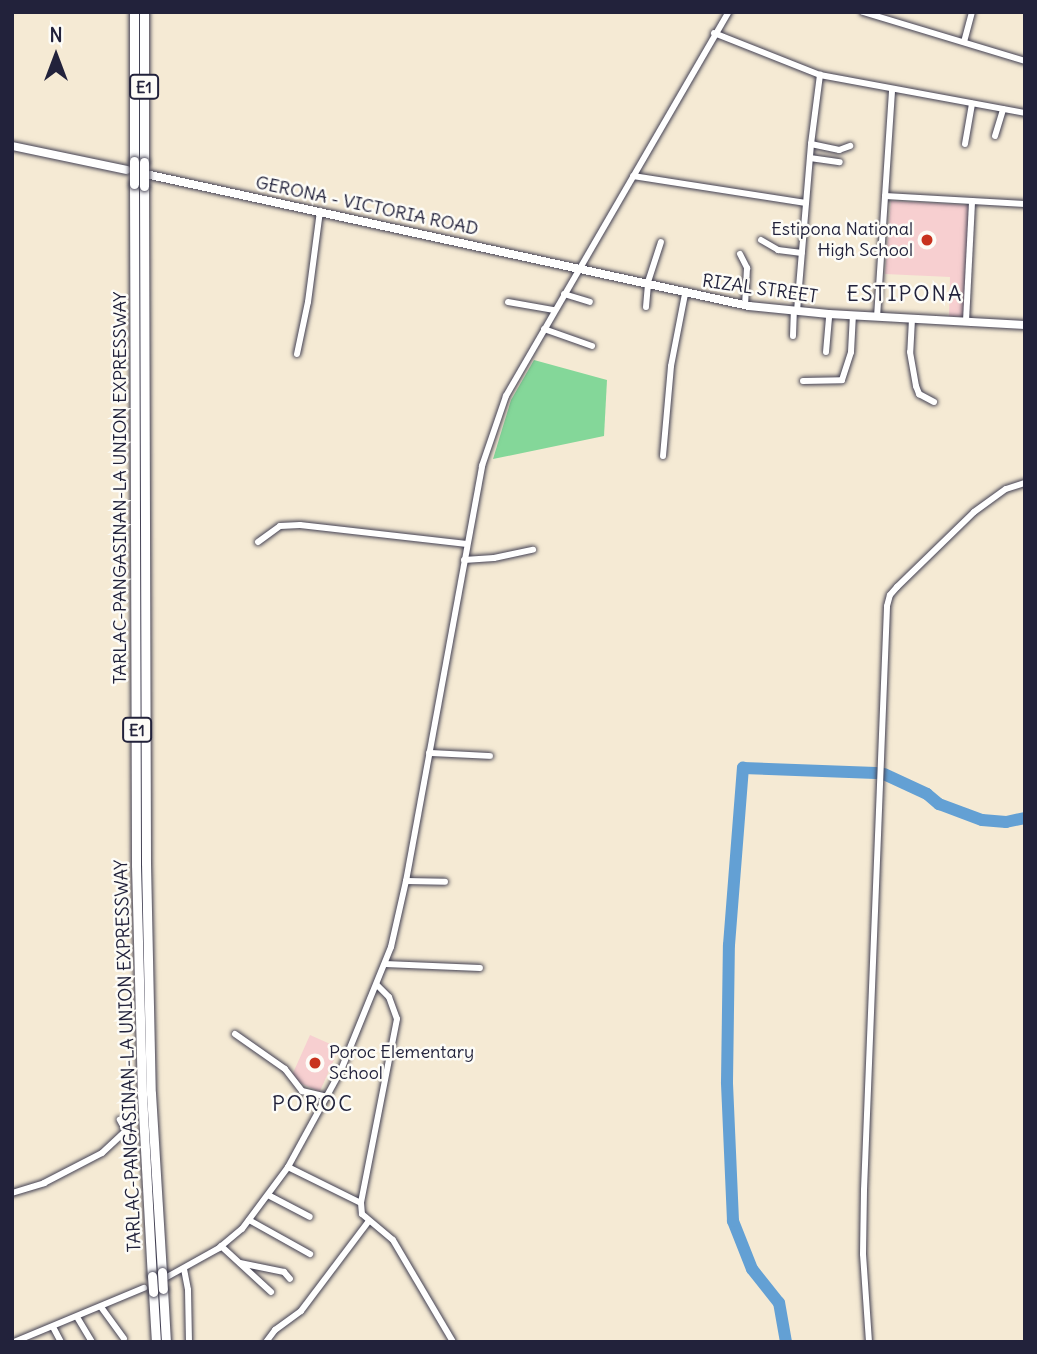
<!DOCTYPE html>
<style>
body{margin:0}
#map{position:relative;width:1037px;height:1354px;overflow:hidden;background:#f5ead4;font-family:Delius,sans-serif}
div>[style]{position:absolute}
[style*='--x']{left:calc(var(--x)*1px);top:calc(var(--y)*1px);width:calc(var(--w)*1px);rotate:calc(var(--a)*1deg)}
.built>*{inset:0;background:#f7cfd0;transform-origin:0 0}
.green>*{inset:0;background:#84d799}
.river>*{height:12px;margin:-6px;padding:0 6px;transform-origin:6px;border-radius:6px;background:#63a0d4}
.roads{filter:drop-shadow(0 0 2px #424052) drop-shadow(0 0 2px #424052)}
.minor>*{height:6px;margin:-3px;padding:0 3px;transform-origin:3px;border-radius:3px;background:#fff}
.major>*{height:8px;margin:-4px;padding:0 4px;transform-origin:4px;border-radius:4px;background:#fff}
.highway>*{height:9px;margin:-4.5px;padding:0 4.5px;transform-origin:4.5px;border-radius:4.5px;background:#fff}
.bridges{filter:drop-shadow(0 0 2px #424052) drop-shadow(0 0 2px #424052)}
.highway-bridge>*{height:9px;margin:-4.5px;padding:0 4.5px;transform-origin:4.5px;border-radius:4.5px;background:#fff}
.dots>*{width:19px;height:19px;translate:-50% -50%;box-sizing:border-box;border:4px solid #fdfcf7;border-radius:50%}
span{translate:-50% -50%;white-space:nowrap;text-align:center;line-height:1.15;-webkit-text-stroke:5px #fdfcf7;paint-order:stroke}
.shield-label span{padding:2px 5px;background:#fdfcf7;border:2px solid;border-radius:5px;-webkit-text-stroke-width:0}
.shield-label{font-size:16px;color:#22223b;font-weight:700}
.street-label{font-size:18px;color:#22223b}
.poi-label{font-size:18px;color:#22223b}
.right{translate:-100% -50%;text-align:right}
.left{translate:0 -50%;text-align:left}
.quarter-label{font-size:21px;color:#22223b;letter-spacing:2px}
.frame{position:absolute;inset:0;border:14px solid #22223b;pointer-events:none}
.north{position:absolute;left:21px;top:21px;width:70px;height:70px;-webkit-text-stroke:5px #fdfcf7;paint-order:stroke;rotate:0deg;font-size:19px;font-weight:700;line-height:28px;text-align:center;color:#22223b}
.north::after{content:'';display:block;margin:auto;width:24px;height:32px;background:#22223b;clip-path:polygon(50% 0,100% 100%,50% 72%,0 100%)}
</style>
<div id="map">
<div class="built">
<i style="clip-path:polygon(891px 201px,969px 205px,963px 317px,949px 316px,950px 277px,885px 274px)"></i>
<i style="left:310px;top:1035px;width:32px;height:48px;rotate:24deg"></i>
</div>
<div class="green">
<i style="clip-path:polygon(534px 360px,607px 380px,604px 436px,493px 459px,511px 400px)"></i>
</div>
<div class="river">
<i style="--x:884;--y:774;--w:47;--a:24.9"></i>
<i style="--x:927;--y:794;--w:16;--a:40"></i>
<i style="--x:939;--y:804;--w:46;--a:20.4"></i>
<i style="--x:982;--y:820;--w:24;--a:5"></i>
<i style="--x:1006;--y:822;--w:19;--a:-12"></i>
<i style="--x:786;--y:1342;--w:40;--a:-100"></i>
<i style="--x:779;--y:1303;--w:43;--a:-128.5"></i>
<i style="--x:752;--y:1269;--w:52;--a:-111.6"></i>
<i style="--x:733;--y:1221;--w:139;--a:-92.5"></i>
<i style="--x:727;--y:1082;--w:137;--a:-89.2"></i>
<i style="--x:729;--y:945;--w:178;--a:-85.5"></i>
<i style="--x:743;--y:768;--w:133;--a:2.2"></i>
</div>
<div class="roads">
<div class="minor">
<i style="--x:863;--y:12;--w:169;--a:16.8"></i>
<i style="--x:714;--y:33;--w:114;--a:21.6"></i>
<i style="--x:820;--y:75;--w:208;--a:10.5"></i>
<i style="--x:964;--y:42;--w:31;--a:-75"></i>
<i style="--x:995;--y:136;--w:28;--a:-73"></i>
<i style="--x:811;--y:144;--w:29;--a:12"></i>
<i style="--x:839;--y:150;--w:12;--a:-20"></i>
<i style="--x:965;--y:144;--w:41;--a:-80.1"></i>
<i style="--x:810;--y:158;--w:30;--a:8"></i>
<i style="--x:633;--y:176;--w:175;--a:8.9"></i>
<i style="--x:885;--y:196;--w:140;--a:3.3"></i>
<i style="--x:761;--y:240;--w:20;--a:30"></i>
<i style="--x:778;--y:250;--w:24;--a:7"></i>
<i style="--x:740;--y:254;--w:16;--a:63"></i>
<i style="--x:747;--y:268;--w:38;--a:93"></i>
<i style="--x:647;--y:285;--w:45;--a:-72"></i>
<i style="--x:564;--y:294;--w:27;--a:17"></i>
<i style="--x:508;--y:302;--w:47;--a:9.9"></i>
<i style="--x:646;--y:307;--w:22;--a:-85"></i>
<i style="--x:797;--y:311;--w:168;--a:-85.2"></i>
<i style="--x:811;--y:144;--w:70;--a:-82.6"></i>
<i style="--x:877;--y:317;--w:227;--a:-86.2"></i>
<i style="--x:912;--y:319;--w:33;--a:93"></i>
<i style="--x:910;--y:352;--w:35;--a:80"></i>
<i style="--x:916;--y:386;--w:9;--a:69"></i>
<i style="--x:919;--y:394;--w:17;--a:28"></i>
<i style="--x:966;--y:321;--w:120;--a:-87.1"></i>
<i style="--x:544;--y:329;--w:51;--a:19.5"></i>
<i style="--x:793;--y:336;--w:25;--a:-88"></i>
<i style="--x:826;--y:352;--w:38;--a:-85"></i>
<i style="--x:297;--y:354;--w:53;--a:-78.1"></i>
<i style="--x:308;--y:302;--w:92;--a:-82.5"></i>
<i style="--x:803;--y:381;--w:39;--a:-1"></i>
<i style="--x:842;--y:380;--w:29;--a:-72"></i>
<i style="--x:851;--y:352;--w:36;--a:-87"></i>
<i style="--x:663;--y:456;--w:90;--a:-84.9"></i>
<i style="--x:671;--y:366;--w:73;--a:-79"></i>
<i style="--x:258;--y:542;--w:27;--a:-36"></i>
<i style="--x:280;--y:526;--w:20;--a:-3"></i>
<i style="--x:300;--y:525;--w:168;--a:6.5"></i>
<i style="--x:464;--y:560;--w:30;--a:-4"></i>
<i style="--x:494;--y:558;--w:40;--a:-12"></i>
<i style="--x:429;--y:753;--w:61;--a:2.8"></i>
<i style="--x:406;--y:881;--w:39;--a:1"></i>
<i style="--x:385;--y:964;--w:95;--a:2.4"></i>
<i style="--x:377;--y:985;--w:17;--a:45"></i>
<i style="--x:389;--y:997;--w:23;--a:70"></i>
<i style="--x:397;--y:1019;--w:187;--a:101.1"></i>
<i style="--x:361;--y:1203;--w:11;--a:85"></i>
<i style="--x:362;--y:1214;--w:40;--a:40"></i>
<i style="--x:393;--y:1240;--w:118;--a:59.5"></i>
<i style="--x:235;--y:1034;--w:61;--a:35"></i>
<i style="--x:285;--y:1069;--w:28;--a:52"></i>
<i style="--x:302;--y:1091;--w:26;--a:13"></i>
<i style="--x:288;--y:1167;--w:81;--a:26.3"></i>
<i style="--x:12;--y:1193;--w:34;--a:-17"></i>
<i style="--x:44;--y:1183;--w:65;--a:-27.3"></i>
<i style="--x:102;--y:1153;--w:33;--a:-43"></i>
<i style="--x:126;--y:1131;--w:13;--a:-119"></i>
<i style="--x:268;--y:1195;--w:47;--a:27.6"></i>
<i style="--x:249;--y:1220;--w:70;--a:29.1"></i>
<i style="--x:221;--y:1246;--w:68;--a:42.6"></i>
<i style="--x:240;--y:1263;--w:45;--a:11.6"></i>
<i style="--x:284;--y:1272;--w:9;--a:49"></i>
<i style="--x:184;--y:1269;--w:21;--a:79"></i>
<i style="--x:188;--y:1290;--w:52;--a:88.9"></i>
<i style="--x:167;--y:1277;--w:60;--a:-29.1"></i>
<i style="--x:219;--y:1248;--w:30;--a:-40"></i>
<i style="--x:242;--y:1229;--w:77;--a:-53.4"></i>
<i style="--x:288;--y:1167;--w:111;--a:-61.3"></i>
<i style="--x:341;--y:1070;--w:133;--a:-67.9"></i>
<i style="--x:391;--y:947;--w:68;--a:-77.2"></i>
<i style="--x:406;--y:881;--w:422;--a:-79.6"></i>
<i style="--x:482;--y:466;--w:74;--a:-71.1"></i>
<i style="--x:506;--y:396;--w:444;--a:-59.9"></i>
<i style="--x:101;--y:1307;--w:39;--a:54"></i>
<i style="--x:77;--y:1317;--w:29;--a:59"></i>
<i style="--x:53;--y:1327;--w:17;--a:62"></i>
<i style="--x:14;--y:1342;--w:141;--a:-22.6"></i>
<i style="--x:266;--y:1342;--w:15;--a:-53"></i>
<i style="--x:275;--y:1330;--w:32;--a:-36"></i>
<i style="--x:301;--y:1311;--w:111;--a:-53"></i>
<i style="--x:869;--y:1342;--w:88;--a:-93.9"></i>
<i style="--x:863;--y:1254;--w:64;--a:-89.1"></i>
<i style="--x:864;--y:1190;--w:584;--a:-87.74"></i>
<i style="--x:887;--y:606;--w:11;--a:-75"></i>
<i style="--x:890;--y:595;--w:11;--a:-49"></i>
<i style="--x:897;--y:587;--w:107;--a:-44.2"></i>
<i style="--x:974;--y:512;--w:39;--a:-36"></i>
<i style="--x:1006;--y:489;--w:20;--a:-18"></i>
</div>
<div class="major">
<i style="--x:12;--y:146;--w:117;--a:11.8"></i>
<i style="--x:150;--y:175;--w:613;--a:12.34"></i>
<i style="--x:749;--y:306;--w:80;--a:5.7"></i>
<i style="--x:829;--y:314;--w:196;--a:3.2"></i>
</div>
<div class="highway">
<i style="--x:134;--y:12;--w:149;--a:90"></i>
<i style="--x:144;--y:12;--w:150;--a:90"></i>
<i style="--x:134;--y:184;--w:681;--a:89.83"></i>
<i style="--x:136;--y:865;--w:229;--a:88.5"></i>
<i style="--x:142;--y:1094;--w:182;--a:86.9"></i>
<i style="--x:144;--y:186;--w:677;--a:89.83"></i>
<i style="--x:146;--y:863;--w:230;--a:88.8"></i>
<i style="--x:151;--y:1093;--w:179;--a:86.5"></i>
<i style="--x:163;--y:1289;--w:53;--a:86.8"></i>
<i style="--x:153;--y:1292;--w:50;--a:86.6"></i>
</div>
</div>
<div class="bridges">
<div class="highway-bridge">
<i style="--x:134;--y:161;--w:23;--a:90"></i>
<i style="--x:144;--y:186;--w:24;--a:-90"></i>
<i style="--x:162;--y:1272;--w:17;--a:87"></i>
<i style="--x:152;--y:1276;--w:16;--a:86"></i>
</div>
</div>
<div class="dots">
<i style="left:927px;top:240px;background:#c8321e"></i>
<i style="left:315px;top:1063px;background:#c8321e"></i>
</div>
<div class="shield-label">
<span style="left:144px;top:87px">E1</span>
<span style="left:137px;top:730px">E1</span>
</div>
<div class="street-label">
<span style="left:367px;top:206px;rotate:12deg">GERONA - VICTORIA ROAD</span>
<span style="left:760px;top:289px;rotate:8deg">RIZAL STREET</span>
<span style="left:120px;top:488px;rotate:-90deg">TARLAC-PANGASINAN-LA UNION EXPRESSWAY</span>
<span style="left:128px;top:1056px;rotate:-92deg">TARLAC-PANGASINAN-LA UNION EXPRESSWAY</span>
</div>
<div class="poi-label">
<span class="right" style="left:913px;top:240px">Estipona National<br>High School</span>
<span class="left" style="left:329px;top:1063px">Poroc Elementary<br>School</span>
</div>
<div class="quarter-label">
<span style="left:905px;top:294px">ESTIPONA</span>
<span style="left:313px;top:1104px">POROC</span>
</div>
<div class="frame"></div>
<div class="north">N</div>
</div>
